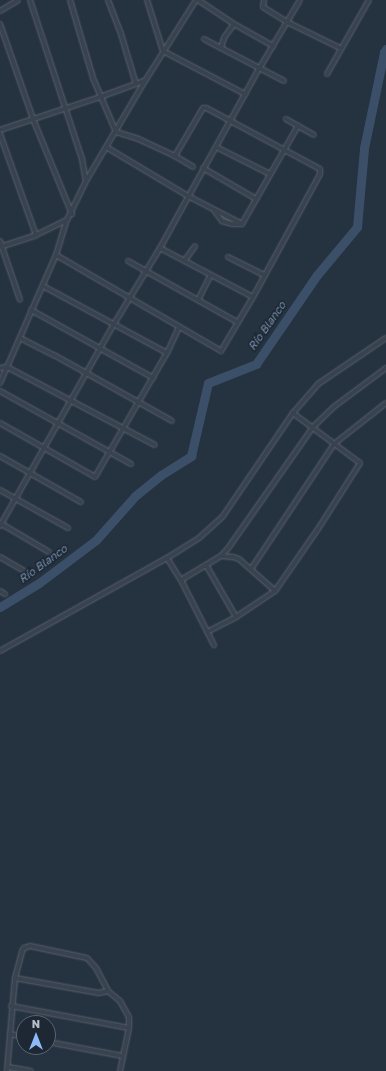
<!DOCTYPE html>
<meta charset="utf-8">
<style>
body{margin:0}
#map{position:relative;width:386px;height:1071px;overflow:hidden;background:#25323f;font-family:"Golos Text",sans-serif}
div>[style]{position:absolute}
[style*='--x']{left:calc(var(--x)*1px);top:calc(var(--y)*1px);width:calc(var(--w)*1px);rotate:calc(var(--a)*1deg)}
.river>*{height:9px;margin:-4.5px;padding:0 4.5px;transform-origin:4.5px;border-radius:4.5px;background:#3b5068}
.roads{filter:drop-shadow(0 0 1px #57616d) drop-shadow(0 0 1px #57616d)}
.street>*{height:4px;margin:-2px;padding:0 2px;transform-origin:2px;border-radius:2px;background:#39434f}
span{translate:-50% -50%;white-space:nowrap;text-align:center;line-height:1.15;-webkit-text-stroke:3.5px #1e2834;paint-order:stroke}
.water-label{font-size:11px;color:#7690ac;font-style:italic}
.north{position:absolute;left:16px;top:1015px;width:40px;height:40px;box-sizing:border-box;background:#1e2834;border:1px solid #5b6470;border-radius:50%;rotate:0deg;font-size:11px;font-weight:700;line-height:16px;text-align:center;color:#b6beca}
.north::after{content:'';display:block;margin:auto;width:14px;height:18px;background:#8ebbf7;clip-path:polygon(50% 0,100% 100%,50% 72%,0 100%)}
</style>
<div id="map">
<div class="river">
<i style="--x:0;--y:607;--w:46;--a:-31.6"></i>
<i style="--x:39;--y:583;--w:71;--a:-37"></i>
<i style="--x:96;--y:540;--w:59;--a:-48.4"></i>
<i style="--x:135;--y:496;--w:33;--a:-39"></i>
<i style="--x:161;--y:475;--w:36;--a:-32"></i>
<i style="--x:191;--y:456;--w:75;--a:-76.9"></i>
<i style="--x:208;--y:383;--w:52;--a:-21.6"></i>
<i style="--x:256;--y:364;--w:108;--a:-55.6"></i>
<i style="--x:317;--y:275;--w:62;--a:-50.2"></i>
<i style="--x:357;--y:227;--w:79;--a:-84.9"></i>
<i style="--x:364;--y:148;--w:98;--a:-78.2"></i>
<i style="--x:384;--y:52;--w:4;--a:-56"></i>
</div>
<div class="roads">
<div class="street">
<i style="--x:30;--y:0;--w:167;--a:71.9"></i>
<i style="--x:82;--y:159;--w:22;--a:80"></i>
<i style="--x:108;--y:0;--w:36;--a:69"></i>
<i style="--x:121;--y:34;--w:52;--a:73.3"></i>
<i style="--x:147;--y:0;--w:53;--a:72.6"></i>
<i style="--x:163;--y:51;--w:93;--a:27.7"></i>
<i style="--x:198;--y:0;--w:43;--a:33.7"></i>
<i style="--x:234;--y:24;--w:17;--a:126"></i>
<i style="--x:224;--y:38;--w:10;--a:107"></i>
<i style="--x:221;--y:48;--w:71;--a:27.6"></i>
<i style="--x:264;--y:0;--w:7;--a:98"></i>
<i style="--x:263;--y:7;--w:28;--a:32"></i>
<i style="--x:287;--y:22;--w:59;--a:26.1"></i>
<i style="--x:0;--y:11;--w:21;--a:-31"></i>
<i style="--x:0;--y:24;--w:101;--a:70.8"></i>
<i style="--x:33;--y:119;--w:103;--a:67.7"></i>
<i style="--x:234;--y:24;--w:45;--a:29.4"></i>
<i style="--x:204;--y:39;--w:19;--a:28"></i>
<i style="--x:327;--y:74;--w:85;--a:-60.4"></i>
<i style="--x:298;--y:126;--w:18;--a:29"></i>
<i style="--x:0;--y:130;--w:105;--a:-18.3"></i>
<i style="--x:100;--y:97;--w:47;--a:-20"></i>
<i style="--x:0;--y:134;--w:107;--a:70.4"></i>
<i style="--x:106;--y:147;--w:96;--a:30.9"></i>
<i style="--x:188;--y:196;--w:61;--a:27.4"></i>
<i style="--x:216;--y:147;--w:60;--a:26.6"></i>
<i style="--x:175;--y:156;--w:21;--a:31"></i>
<i style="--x:203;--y:168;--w:61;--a:30.3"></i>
<i style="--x:214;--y:210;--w:14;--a:54"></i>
<i style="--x:222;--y:221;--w:10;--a:17"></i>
<i style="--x:232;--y:224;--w:9;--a:0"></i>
<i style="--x:242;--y:224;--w:113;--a:-60.3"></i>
<i style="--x:298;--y:126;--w:14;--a:-150"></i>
<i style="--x:0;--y:241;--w:62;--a:71.3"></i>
<i style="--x:0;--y:247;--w:38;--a:-18"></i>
<i style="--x:36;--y:235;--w:34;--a:-26"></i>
<i style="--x:160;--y:248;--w:105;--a:27.8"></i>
<i style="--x:56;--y:255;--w:191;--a:30.2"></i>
<i style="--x:221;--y:351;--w:63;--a:-59.3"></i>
<i style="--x:253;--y:297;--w:140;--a:-61.4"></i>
<i style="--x:320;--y:174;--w:5;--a:-90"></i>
<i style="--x:320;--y:169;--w:129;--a:-151.8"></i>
<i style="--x:206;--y:108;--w:3;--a:180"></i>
<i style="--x:203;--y:108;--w:56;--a:120.3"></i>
<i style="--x:175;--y:156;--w:40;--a:-155"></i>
<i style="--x:139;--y:139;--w:24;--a:-163"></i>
<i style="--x:116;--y:132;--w:59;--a:-113.1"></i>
<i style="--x:93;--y:78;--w:81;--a:-106.4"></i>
<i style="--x:228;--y:257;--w:40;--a:26.6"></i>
<i style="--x:185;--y:260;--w:17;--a:-54"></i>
<i style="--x:128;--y:261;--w:125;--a:29.2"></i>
<i style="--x:43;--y:286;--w:141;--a:28.4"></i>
<i style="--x:198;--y:300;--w:27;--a:-63"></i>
<i style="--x:31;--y:310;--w:140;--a:29.1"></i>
<i style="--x:20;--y:338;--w:38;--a:27"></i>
<i style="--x:54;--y:355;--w:135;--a:29.2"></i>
<i style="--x:0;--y:368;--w:7;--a:-8"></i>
<i style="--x:7;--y:367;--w:167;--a:27.8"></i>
<i style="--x:0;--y:383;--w:140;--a:-66.4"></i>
<i style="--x:56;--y:255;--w:37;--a:-73"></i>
<i style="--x:67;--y:220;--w:43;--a:-64"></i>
<i style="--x:86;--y:181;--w:116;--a:-59.5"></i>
<i style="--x:145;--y:81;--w:96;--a:-57.8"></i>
<i style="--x:0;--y:391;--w:150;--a:29.1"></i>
<i style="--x:0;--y:423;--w:109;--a:29.6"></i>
<i style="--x:95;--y:477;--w:143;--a:-59.9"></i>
<i style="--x:167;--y:353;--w:29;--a:-65"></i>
<i style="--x:0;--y:456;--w:93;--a:29.6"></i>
<i style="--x:0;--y:490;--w:78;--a:29.2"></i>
<i style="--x:0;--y:523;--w:57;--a:30.6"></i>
<i style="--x:0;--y:526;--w:232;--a:-60.6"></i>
<i style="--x:114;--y:324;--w:89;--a:-58.8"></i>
<i style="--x:160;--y:248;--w:205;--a:-61.1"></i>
<i style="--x:259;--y:69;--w:80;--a:-59.3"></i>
<i style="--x:221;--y:556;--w:12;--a:5"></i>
<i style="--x:233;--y:557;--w:6;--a:18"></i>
<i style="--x:239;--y:559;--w:48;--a:41.6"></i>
<i style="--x:0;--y:557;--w:28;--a:30"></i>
<i style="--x:167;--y:558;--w:26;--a:58"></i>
<i style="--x:181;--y:580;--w:73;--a:63.1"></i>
<i style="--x:206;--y:565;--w:60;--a:60"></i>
<i style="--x:251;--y:569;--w:150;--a:-56.4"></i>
<i style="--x:334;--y:444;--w:66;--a:-38.3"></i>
<i style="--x:181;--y:580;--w:47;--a:-31"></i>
<i style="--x:221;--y:556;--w:12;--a:-48"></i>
<i style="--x:229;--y:547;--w:146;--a:-55"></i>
<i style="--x:313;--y:427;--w:30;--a:-44"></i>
<i style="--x:335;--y:406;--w:64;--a:-36.7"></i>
<i style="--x:0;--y:591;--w:6;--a:31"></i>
<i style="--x:207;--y:632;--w:33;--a:-27"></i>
<i style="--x:236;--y:617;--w:47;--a:-33.7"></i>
<i style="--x:275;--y:591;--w:75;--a:-55.3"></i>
<i style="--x:318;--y:529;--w:78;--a:-57.5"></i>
<i style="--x:360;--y:463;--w:84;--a:-143.3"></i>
<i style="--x:0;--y:651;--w:191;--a:-29.1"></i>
<i style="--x:167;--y:558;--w:39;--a:-32"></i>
<i style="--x:200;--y:537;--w:31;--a:-42"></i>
<i style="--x:223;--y:516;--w:125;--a:-55.8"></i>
<i style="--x:293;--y:413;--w:38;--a:-49"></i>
<i style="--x:318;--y:384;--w:82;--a:-34.1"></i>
<i style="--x:15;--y:978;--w:85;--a:10.1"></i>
<i style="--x:99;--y:993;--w:9;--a:-13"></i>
<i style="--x:11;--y:1006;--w:120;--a:10.6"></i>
<i style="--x:10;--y:1034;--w:14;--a:12"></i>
<i style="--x:48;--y:1042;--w:76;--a:10.6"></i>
<i style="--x:8;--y:1067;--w:23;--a:10"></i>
<i style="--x:7;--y:1071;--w:93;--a:-85.1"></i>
<i style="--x:15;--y:978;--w:28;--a:-75"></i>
<i style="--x:22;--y:951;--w:4;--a:-56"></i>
<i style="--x:24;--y:948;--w:6;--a:-18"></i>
<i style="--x:30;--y:946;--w:58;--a:11.9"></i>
<i style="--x:87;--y:958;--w:13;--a:48"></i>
<i style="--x:96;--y:968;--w:26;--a:62"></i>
<i style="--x:108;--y:991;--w:16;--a:40"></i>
<i style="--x:120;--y:1001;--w:18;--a:61"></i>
<i style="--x:129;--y:1017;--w:11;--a:90"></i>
<i style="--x:129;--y:1028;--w:44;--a:101.8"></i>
</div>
</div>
<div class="water-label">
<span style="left:267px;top:326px;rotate:-55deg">Río Blanco</span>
<span style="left:43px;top:564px;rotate:-36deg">Río Blanco</span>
</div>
<div class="north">N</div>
</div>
